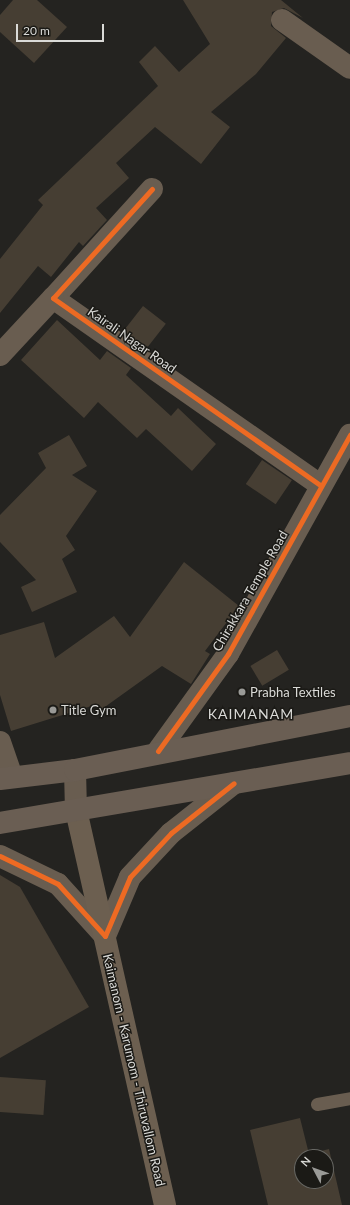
<!DOCTYPE html>
<style>
body{margin:0}
#map{position:relative;width:350px;height:1205px;overflow:hidden;background:#242320;font-family:Lato,sans-serif}
div>[style]{position:absolute}
[style*='--x']{left:calc(var(--x)*1px);top:calc(var(--y)*1px);width:calc(var(--w)*1px);rotate:calc(var(--a)*1deg)}
.building>*{inset:0;background:#463e33;transform-origin:0 0}
.service>*{height:13px;margin:-6.5px;padding:0 6.5px;transform-origin:6.5px;border-radius:6.5px;background:#695d50}
.minor>*{height:22px;margin:-11px;padding:0 11px;transform-origin:11px;border-radius:11px;background:#695d50}
.tertiary>*{height:22px;margin:-11px;padding:0 11px;transform-origin:11px;border-radius:11px;background:#695d50}
.secondary>*{height:22px;margin:-11px;padding:0 11px;transform-origin:11px;border-radius:11px;background:#6c5f50}
.primary>*{height:22px;margin:-11px;padding:0 11px;transform-origin:11px;border-radius:11px;background:#6a5e53}
.cycleway>*{height:5px;margin:-2.5px;padding:0 2.5px;transform-origin:2.5px;border-radius:2.5px;background:#ed6a23}
.dots>*{width:11px;height:11px;translate:-50% -50%;box-sizing:border-box;border:2px solid #1b1a16;border-radius:50%}
span{translate:-50% -50%;white-space:nowrap;text-align:center;line-height:1.15;-webkit-text-stroke:3px #1b1a16;paint-order:stroke}
.street-label{font-size:13px;color:#dadad7}
.poi-label{font-size:13px;color:#dadad7}
.left{translate:0 -50%;text-align:left}
.neighbourhood-label{font-size:14px;color:#dadad7;letter-spacing:1px}
.north{position:absolute;left:294px;top:1149px;width:40px;height:40px;box-sizing:border-box;background:#1b1a16;border:1px solid #676763;border-radius:50%;rotate:311deg;font-size:11px;font-weight:700;line-height:16px;text-align:center;color:#dadad7}
.north::after{content:'';display:block;margin:auto;width:14px;height:18px;background:#9a9a97;clip-path:polygon(50% 0,100% 100%,50% 72%,0 100%)}
.scale{position:absolute;left:16px;top:24px;width:88px;height:18px;box-sizing:border-box;border:2px solid #dadad7;border-top:0;padding-left:5px;font-size:12px;line-height:14px;white-space:nowrap;color:#dadad7;-webkit-text-stroke:3px #1b1a16;paint-order:stroke}
</style>
<div id="map">
<div class="building">
<i style="clip-path:polygon(13px 0,37px 0,67px 27px,34px 63px,0 32px,0 15px)"></i>
<i style="clip-path:polygon(183px 0,281px 0,303px 18px,284px 8px,272px 12px,271px 26px,286px 38px,256px 74px,211px 112px,230px 127px,201px 164px,155px 127px,116px 163px,129px 178px,96px 208px,107px 220px,83px 246px,79px 242px,51px 277px,38px 266px,0 313px,0 259px,43px 205px,38px 200px,158px 86px,139px 62px,155px 46px,179px 72px,210px 44px)"></i>
<i style="left:143px;top:306px;width:29px;height:33px;rotate:38deg"></i>
<i style="clip-path:polygon(57px 320px,100px 360px,107px 351px,131px 368px,126px 375px,171px 416px,178px 408px,216px 444px,192px 471px,146px 429px,137px 438px,98px 402px,84px 418px,21px 360px)"></i>
<i style="clip-path:polygon(69px 435px,87px 466px,72px 475px,97px 491px,66px 536px,75px 550px,62px 559px,77px 592px,32px 612px,21px 587px,36px 580px,0 542px,0 515px,46px 468px,38px 453px)"></i>
<i style="left:262px;top:460px;width:36px;height:29px;rotate:34deg"></i>
<i style="clip-path:polygon(184px 562px,239px 606px,205px 651px,210px 654px,191px 684px,162px 666px,102px 709px,98px 704px,11px 731px,0 695px,0 635px,44px 622px,55px 658px,114px 616px,130px 637px)"></i>
<i style="left:277px;top:650px;width:23px;height:31px;rotate:59deg"></i>
<i style="clip-path:polygon(0 875px,20px 887px,89px 1007px,0 1058px)"></i>
<i style="left:0;top:1077px;width:46px;height:35px;rotate:4deg"></i>
<i style="clip-path:polygon(evenodd,300px 1118px,309px 1154px,329px 1149px,342px 1205px,268px 1205px,250px 1130px,300px 1118px,302px 1157px,326px 1157px,326px 1181px,302px 1181px,302px 1157px)"></i>
</div>
<div class="service">
<i style="--x:317;--y:1104;--w:34;--a:-10"></i>
</div>
<div class="minor">
<i style="--x:282;--y:20;--w:83;--a:35.2"></i>
<i style="--x:152;--y:189;--w:147;--a:132.2"></i>
<i style="--x:53;--y:298;--w:326;--a:35"></i>
<i style="--x:0;--y:355;--w:78;--a:-47.1"></i>
<i style="--x:0;--y:742;--w:37;--a:71"></i>
<i style="--x:158;--y:751;--w:120;--a:-54.2"></i>
<i style="--x:228;--y:654;--w:251;--a:-60.9"></i>
</div>
<div class="tertiary">
<i style="--x:75;--y:770;--w:40;--a:88.6"></i>
<i style="--x:0;--y:856;--w:64;--a:25.8"></i>
<i style="--x:58;--y:884;--w:70;--a:47.9"></i>
<i style="--x:105;--y:936;--w:64;--a:-67"></i>
<i style="--x:130;--y:877;--w:60;--a:-47"></i>
<i style="--x:171;--y:833;--w:80;--a:-38.4"></i>
</div>
<div class="secondary">
<i style="--x:76;--y:810;--w:405;--a:77.3"></i>
</div>
<div class="primary">
<i style="--x:0;--y:779;--w:76;--a:-6.8"></i>
<i style="--x:75;--y:770;--w:280;--a:-11.1"></i>
<i style="--x:0;--y:823;--w:355;--a:-9.7"></i>
</div>
<div class="cycleway">
<i style="--x:152;--y:189;--w:147;--a:132.2"></i>
<i style="--x:53;--y:298;--w:326;--a:35"></i>
<i style="--x:158;--y:751;--w:120;--a:-54.2"></i>
<i style="--x:228;--y:654;--w:251;--a:-60.9"></i>
<i style="--x:0;--y:856;--w:64;--a:25.8"></i>
<i style="--x:58;--y:884;--w:70;--a:47.9"></i>
<i style="--x:105;--y:936;--w:64;--a:-67"></i>
<i style="--x:130;--y:877;--w:60;--a:-47"></i>
<i style="--x:171;--y:833;--w:80;--a:-38.4"></i>
</div>
<div class="dots">
<i style="left:242px;top:692px;background:#9a9a97"></i>
<i style="left:53px;top:710px;background:#9a9a97"></i>
</div>
<div class="street-label">
<span style="left:132px;top:340px;rotate:35deg">Kairali Nagar Road</span>
<span style="left:250px;top:591px;rotate:-60deg">Chirakkara Temple Road</span>
<span style="left:134px;top:1070px;rotate:77deg">Kaimanom - Karumom - Thiruvallom Road</span>
</div>
<div class="poi-label">
<span class="left" style="left:250px;top:692px">Prabha Textiles</span>
<span class="left" style="left:61px;top:710px">Title Gym</span>
</div>
<div class="neighbourhood-label">
<span style="left:251px;top:714px">KAIMANAM</span>
</div>
<div class="north">N</div>
<div class="scale">20 m</div>
</div>
